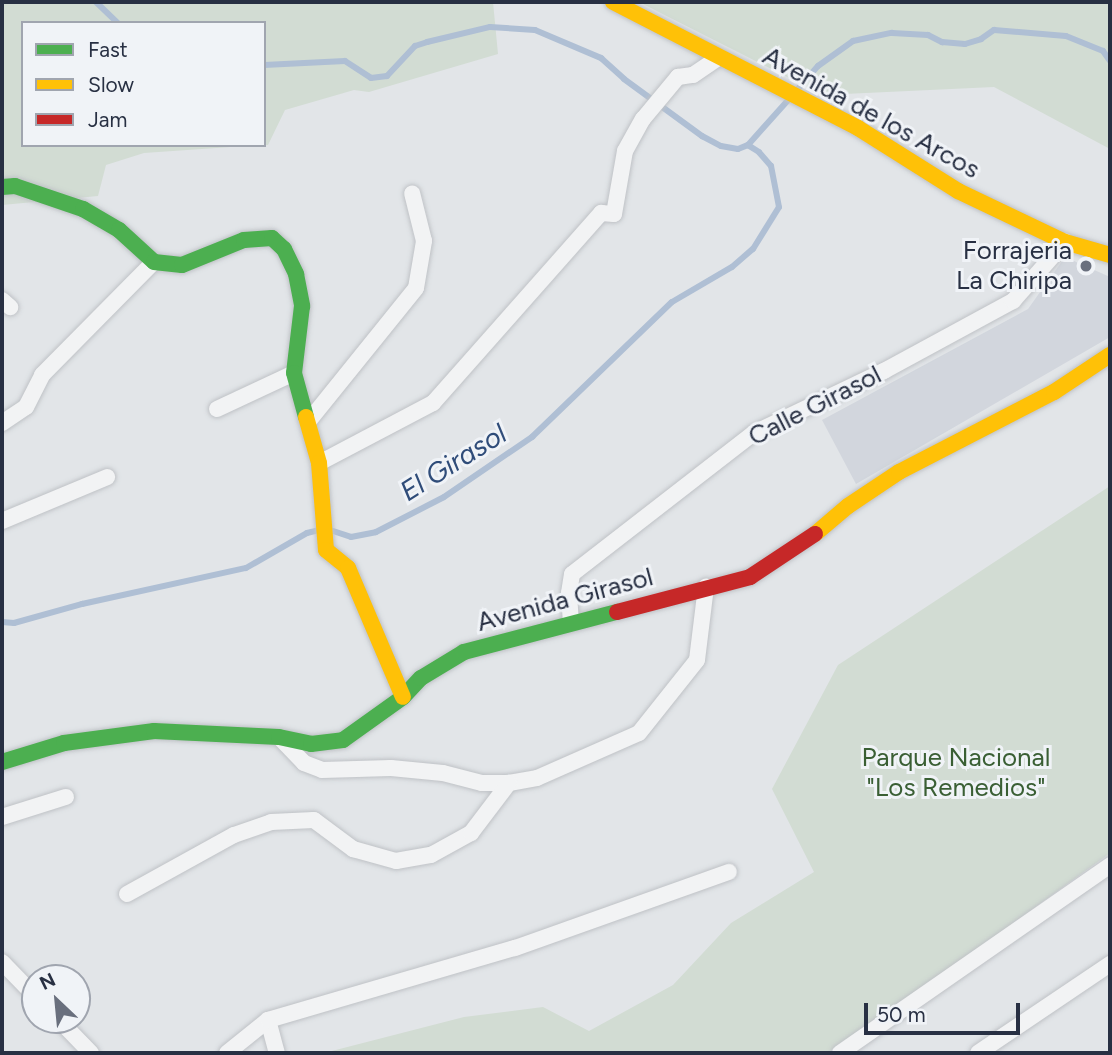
<!DOCTYPE html>
<style>
body{margin:0}
#map{position:relative;width:1112px;height:1055px;overflow:hidden;background:#e2e5e8;font-family:Figtree,sans-serif}
div>[style]{position:absolute}
[style*='--x']{left:calc(var(--x)*1px);top:calc(var(--y)*1px);width:calc(var(--w)*1px);rotate:calc(var(--a)*1deg)}
.built>*{inset:0;background:#d2d6dd}
.green>*{inset:0;background:#d2dcd3}
.stream>*{height:6px;margin:-3px;padding:0 3px;transform-origin:3px;border-radius:3px;background:#afbfd4}
.roads{filter:drop-shadow(0 0 2px #bfc2c6) drop-shadow(0 0 2px #bfc2c6)}
.street>*{height:16px;margin:-8px;padding:0 8px;transform-origin:8px;border-radius:8px;background:#f2f3f4}
.fast>*{height:16px;margin:-8px;padding:0 8px;transform-origin:8px;border-radius:8px;background:#4caf50}
.slow>*{height:16px;margin:-8px;padding:0 8px;transform-origin:8px;border-radius:8px;background:#ffc107}
.jam>*{height:16px;margin:-8px;padding:0 8px;transform-origin:8px;border-radius:8px;background:#c62828}
.dots>*{width:19px;height:19px;translate:-50% -50%;box-sizing:border-box;border:4px solid #f0f3f7;border-radius:50%}
span{translate:-50% -50%;white-space:nowrap;text-align:center;line-height:1.15;-webkit-text-stroke:6px #f0f3f7;paint-order:stroke}
.street-label{font-size:26px;color:#283043}
.poi-label{font-size:26px;color:#283043}
.right{translate:-100% -50%;text-align:right}
.park-label{font-size:26px;color:#3a5f34}
.water-label{font-size:28px;color:#2f4c79;font-style:italic}
.frame{position:absolute;inset:0;border:4px solid #283043;pointer-events:none}
.legend{position:absolute;left:21px;top:21px;width:245px;height:126px;box-sizing:border-box;background:#f0f3f7;border:2px solid #a0a5af;margin:0;padding:9px 12px;list-style:none;font-size:21px;color:#283043}
.legend li{display:flex;align-items:center;gap:14px;height:35px}
.legend b{width:35px;border:2px solid #a0a5af}
.north{position:absolute;left:21px;top:964px;width:70px;height:70px;box-sizing:border-box;background:#f0f3f7;border:2px solid #a0a5af;border-radius:50%;rotate:334deg;font-size:19px;font-weight:700;line-height:28px;text-align:center;color:#283043}
.north::after{content:'';display:block;margin:auto;width:24px;height:32px;background:#696f7d;clip-path:polygon(50% 0,100% 100%,50% 72%,0 100%)}
.scale{position:absolute;left:864px;top:1003px;width:156px;height:32px;box-sizing:border-box;border:4px solid #283043;border-top:0;padding-left:9px;font-size:21px;line-height:24px;white-space:nowrap;color:#283043;-webkit-text-stroke:5px #f0f3f7;paint-order:stroke}
</style>
<div id="map">
<div class="built">
<i style="clip-path:polygon(1065px 257px,1110px 277px,1110px 337px,856px 484px,822px 420px,1028px 309px)"></i>
</div>
<div class="green">
<i style="clip-path:polygon(2px 2px,493px 2px,498px 54px,369px 92px,354px 90px,285px 110px,268px 145px,264px 145px,264px 23px,23px 23px,23px 145px,260px 145px,144px 153px,106px 165px,98px 196px,2px 205px)"></i>
<i style="clip-path:polygon(639px 2px,1110px 2px,1110px 149px,994px 87px,823px 95px)"></i>
<i style="clip-path:polygon(1110px 486px,1110px 853px,897px 1007px,827px 1053px,324px 1053px,464px 1017px,543px 1007px,589px 1031px,673px 985px,731px 923px,814px 872px,772px 789px,838px 665px)"></i>
</div>
<div class="stream">
<i style="--x:96;--y:2;--w:30;--a:44"></i>
<i style="--x:264;--y:65;--w:81;--a:-2.8"></i>
<i style="--x:345;--y:61;--w:31;--a:33"></i>
<i style="--x:371;--y:78;--w:16;--a:-7"></i>
<i style="--x:387;--y:76;--w:41;--a:-47"></i>
<i style="--x:415;--y:46;--w:13;--a:-18"></i>
<i style="--x:427;--y:42;--w:65;--a:-13.4"></i>
<i style="--x:490;--y:27;--w:45;--a:3.8"></i>
<i style="--x:535;--y:30;--w:72;--a:23"></i>
<i style="--x:601;--y:58;--w:31;--a:42"></i>
<i style="--x:624;--y:79;--w:97;--a:36.2"></i>
<i style="--x:702;--y:136;--w:21;--a:28"></i>
<i style="--x:721;--y:146;--w:17;--a:10"></i>
<i style="--x:738;--y:149;--w:11;--a:-22"></i>
<i style="--x:748;--y:145;--w:63;--a:-48.2"></i>
<i style="--x:797;--y:90;--w:32;--a:-49"></i>
<i style="--x:818;--y:66;--w:43;--a:-35.5"></i>
<i style="--x:853;--y:41;--w:40;--a:-12"></i>
<i style="--x:892;--y:33;--w:36;--a:3"></i>
<i style="--x:928;--y:35;--w:16;--a:27"></i>
<i style="--x:942;--y:42;--w:23;--a:5"></i>
<i style="--x:965;--y:44;--w:17;--a:-17"></i>
<i style="--x:981;--y:39;--w:16;--a:-35"></i>
<i style="--x:994;--y:30;--w:72;--a:4.8"></i>
<i style="--x:1066;--y:36;--w:40;--a:22"></i>
<i style="--x:1103;--y:51;--w:12;--a:55"></i>
<i style="--x:330;--y:530;--w:22;--a:18"></i>
<i style="--x:351;--y:537;--w:25;--a:-11"></i>
<i style="--x:376;--y:532;--w:76;--a:-27.2"></i>
<i style="--x:444;--y:497;--w:107;--a:-34.3"></i>
<i style="--x:532;--y:437;--w:194;--a:-44"></i>
<i style="--x:672;--y:302;--w:69;--a:-30.3"></i>
<i style="--x:732;--y:267;--w:28;--a:-41"></i>
<i style="--x:753;--y:249;--w:49;--a:-58.2"></i>
<i style="--x:779;--y:207;--w:42;--a:-101"></i>
<i style="--x:771;--y:166;--w:18;--a:-131"></i>
<i style="--x:759;--y:152;--w:13;--a:-148"></i>
<i style="--x:2;--y:622;--w:12;--a:5"></i>
<i style="--x:14;--y:623;--w:71;--a:-15.6"></i>
<i style="--x:82;--y:604;--w:168;--a:-12.4"></i>
<i style="--x:246;--y:568;--w:70;--a:-29.8"></i>
<i style="--x:307;--y:533;--w:12;--a:-14"></i>
</div>
<div class="roads">
<div class="street">
<i style="--x:2;--y:300;--w:11;--a:41"></i>
<i style="--x:217;--y:409;--w:85;--a:-25.1"></i>
<i style="--x:308;--y:422;--w:172;--a:-51.1"></i>
<i style="--x:416;--y:288;--w:48;--a:-80.3"></i>
<i style="--x:424;--y:241;--w:49;--a:-104"></i>
<i style="--x:2;--y:423;--w:29;--a:-34"></i>
<i style="--x:26;--y:407;--w:36;--a:-63"></i>
<i style="--x:42;--y:375;--w:159;--a:-45.3"></i>
<i style="--x:319;--y:463;--w:129;--a:-27.8"></i>
<i style="--x:433;--y:403;--w:254;--a:-48.5"></i>
<i style="--x:601;--y:213;--w:13;--a:4"></i>
<i style="--x:614;--y:214;--w:64;--a:-80.1"></i>
<i style="--x:625;--y:151;--w:37;--a:-61"></i>
<i style="--x:643;--y:119;--w:55;--a:-50.2"></i>
<i style="--x:678;--y:77;--w:15;--a:-8"></i>
<i style="--x:693;--y:75;--w:30;--a:-34"></i>
<i style="--x:2;--y:521;--w:114;--a:-22.7"></i>
<i style="--x:571;--y:623;--w:30;--a:-94"></i>
<i style="--x:569;--y:593;--w:19;--a:-81"></i>
<i style="--x:572;--y:574;--w:230;--a:-37.8"></i>
<i style="--x:754;--y:433;--w:144;--a:-25.5"></i>
<i style="--x:884;--y:371;--w:147;--a:-28.5"></i>
<i style="--x:1013;--y:301;--w:79;--a:-48.6"></i>
<i style="--x:279;--y:737;--w:36;--a:46"></i>
<i style="--x:304;--y:763;--w:19;--a:21"></i>
<i style="--x:322;--y:770;--w:69;--a:-1.7"></i>
<i style="--x:391;--y:768;--w:52;--a:5.5"></i>
<i style="--x:443;--y:773;--w:40;--a:14.4"></i>
<i style="--x:482;--y:783;--w:27;--a:0"></i>
<i style="--x:509;--y:783;--w:28;--a:-10"></i>
<i style="--x:537;--y:778;--w:111;--a:-23.8"></i>
<i style="--x:639;--y:733;--w:93;--a:-51.5"></i>
<i style="--x:697;--y:660;--w:74;--a:-83"></i>
<i style="--x:2;--y:817;--w:67;--a:-17.4"></i>
<i style="--x:127;--y:894;--w:122;--a:-28.9"></i>
<i style="--x:234;--y:835;--w:39;--a:-19"></i>
<i style="--x:271;--y:822;--w:43;--a:-2.7"></i>
<i style="--x:314;--y:820;--w:49;--a:36.6"></i>
<i style="--x:353;--y:849;--w:45;--a:15.6"></i>
<i style="--x:396;--y:861;--w:36;--a:-10"></i>
<i style="--x:431;--y:855;--w:46;--a:-28.8"></i>
<i style="--x:471;--y:833;--w:63;--a:-52.8"></i>
<i style="--x:2;--y:962;--w:47;--a:45.9"></i>
<i style="--x:59;--y:1020;--w:46;--a:45.9"></i>
<i style="--x:268;--y:1020;--w:34;--a:75"></i>
<i style="--x:227;--y:1053;--w:53;--a:-38.8"></i>
<i style="--x:268;--y:1020;--w:257;--a:-16.3"></i>
<i style="--x:515;--y:948;--w:227;--a:-19.6"></i>
<i style="--x:840;--y:1053;--w:329;--a:-34.8"></i>
<i style="--x:978;--y:1053;--w:159;--a:-34"></i>
</div>
<div class="fast">
<i style="--x:2;--y:187;--w:13;--a:-4"></i>
<i style="--x:15;--y:186;--w:72;--a:18.7"></i>
<i style="--x:83;--y:209;--w:42;--a:30.3"></i>
<i style="--x:119;--y:230;--w:47;--a:42.4"></i>
<i style="--x:154;--y:262;--w:28;--a:6"></i>
<i style="--x:182;--y:265;--w:67;--a:-22"></i>
<i style="--x:244;--y:240;--w:28;--a:-4"></i>
<i style="--x:272;--y:238;--w:16;--a:43"></i>
<i style="--x:284;--y:249;--w:28;--a:64"></i>
<i style="--x:296;--y:274;--w:33;--a:79"></i>
<i style="--x:302;--y:306;--w:67;--a:96.8"></i>
<i style="--x:294;--y:373;--w:46;--a:74.7"></i>
<i style="--x:2;--y:762;--w:65;--a:-17"></i>
<i style="--x:64;--y:743;--w:91;--a:-7.6"></i>
<i style="--x:154;--y:731;--w:125;--a:2.7"></i>
<i style="--x:279;--y:737;--w:33;--a:12"></i>
<i style="--x:311;--y:744;--w:32;--a:-7"></i>
<i style="--x:343;--y:740;--w:74;--a:-35.6"></i>
<i style="--x:403;--y:697;--w:26;--a:-47"></i>
<i style="--x:421;--y:678;--w:50;--a:-31.2"></i>
<i style="--x:464;--y:652;--w:158;--a:-14.7"></i>
</div>
<div class="slow">
<i style="--x:613;--y:2;--w:276;--a:27.2"></i>
<i style="--x:858;--y:128;--w:118;--a:32.2"></i>
<i style="--x:958;--y:191;--w:119;--a:25.5"></i>
<i style="--x:1065;--y:242;--w:47;--a:16.1"></i>
<i style="--x:306;--y:417;--w:48;--a:74.2"></i>
<i style="--x:319;--y:463;--w:87;--a:85.4"></i>
<i style="--x:326;--y:550;--w:28;--a:39"></i>
<i style="--x:348;--y:568;--w:140;--a:66.9"></i>
<i style="--x:815;--y:534;--w:43;--a:-40.3"></i>
<i style="--x:848;--y:506;--w:61;--a:-33.7"></i>
<i style="--x:899;--y:472;--w:174;--a:-27.3"></i>
<i style="--x:1054;--y:392;--w:67;--a:-33.5"></i>
</div>
<div class="jam">
<i style="--x:617;--y:612;--w:138;--a:-14.7"></i>
<i style="--x:750;--y:577;--w:78;--a:-33.5"></i>
</div>
</div>
<div class="dots">
<i style="left:1086px;top:266px;background:#696f7d"></i>
</div>
<div class="street-label">
<span style="left:871px;top:113px;rotate:29deg">Avenida de los Arcos</span>
<span style="left:815px;top:406px;rotate:-27deg">Calle Girasol</span>
<span style="left:565px;top:600px;rotate:-15deg">Avenida Girasol</span>
</div>
<div class="poi-label">
<span class="right" style="left:1072px;top:266px">Forrajeria<br>La Chiripa</span>
</div>
<div class="park-label">
<span style="left:956px;top:773px">Parque Nacional<br>"Los Remedios"</span>
</div>
<div class="water-label">
<span style="left:453px;top:462px;rotate:-32deg">El Girasol</span>
</div>
<div class="frame"></div>
<ul class="legend">
<li><b style="height:9px;background:#4caf50"></b>Fast</li>
<li><b style="height:9px;background:#ffc107"></b>Slow</li>
<li><b style="height:9px;background:#c62828"></b>Jam</li>
</ul>
<div class="north">N</div>
<div class="scale">50 m</div>
</div>
